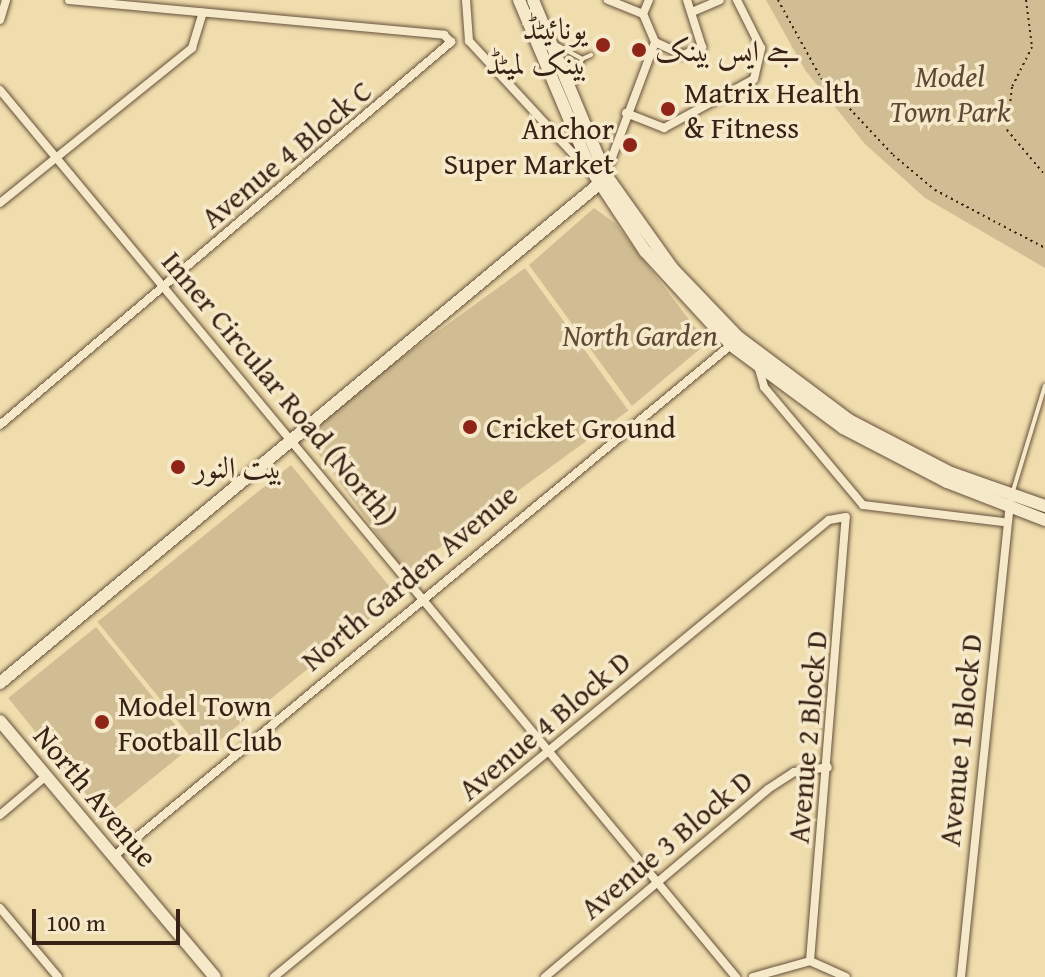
<!DOCTYPE html>
<meta charset="utf-8">
<style>
body{margin:0}
#map{position:relative;width:1045px;height:977px;overflow:hidden;background:#f0ddad;font-family:"Gentium Book Plus",Amiri,serif}
div>[style]{position:absolute}
[style*='--x']{left:calc(var(--x)*1px);top:calc(var(--y)*1px);width:calc(var(--w)*1px);rotate:calc(var(--a)*1deg)}
.green>*{inset:0;background:#d1bd93;transform-origin:0 0}
.path>*{height:2px;margin-top:-1px;transform-origin:0;background:repeating-linear-gradient(90deg,#382215 0 2px,transparent 0 6px)}
.roads{filter:drop-shadow(0 0 2px #66513b) drop-shadow(0 0 2px #66513b)}
.lane>*{height:4px;margin:-2px;padding:0 2px;transform-origin:2px;border-radius:2px;background:#f5e9ca}
.street>*{height:8px;margin:-4px;padding:0 4px;transform-origin:4px;border-radius:4px;background:#f5e9ca}
.secondary>*{height:12px;margin:-6px;padding:0 6px;transform-origin:6px;border-radius:6px;background:#f5e9ca}
.dots>*{width:22px;height:22px;translate:-50% -50%;box-sizing:border-box;border:4px solid #f5e9ca;border-radius:50%}
span{translate:-50% -50%;white-space:nowrap;text-align:center;line-height:1.15;-webkit-text-stroke:7px #f5e9ca;paint-order:stroke}
.poi-label{font-size:30px;color:#382215}
.right{translate:-100% -50%;text-align:right}
.left{translate:0 -50%;text-align:left}
.park-label{font-size:30px;color:#5e4934;font-style:italic}
.street-label{font-size:30px;color:#382215}
.scale{position:absolute;left:32px;top:909px;width:148px;height:36px;box-sizing:border-box;border:4px solid #382215;border-top:0;padding-left:10px;font-size:24px;line-height:28px;white-space:nowrap;color:#382215;-webkit-text-stroke:6px #f5e9ca;paint-order:stroke}
</style>
<div id="map">
<div class="green">
<i style="clip-path:polygon(766px 0,1045px 0,1045px 268px,925px 198px,865px 144px,805px 70px)"></i>
<i style="clip-path:polygon(594px 208px,615px 223px,707px 343px,632px 406px,529px 265px)"></i>
<i style="left:525px;top:268px;width:176px;height:276px;rotate:54deg"></i>
<i style="left:291px;top:465px;width:169px;height:249px;rotate:51deg"></i>
<i style="left:96px;top:627px;width:153px;height:113px;rotate:51deg"></i>
</div>
<div class="path">
<i style="--x:778;--y:0;--w:89;--a:61.1"></i>
<i style="--x:821;--y:78;--w:105;--a:46.9"></i>
<i style="--x:893;--y:155;--w:55;--a:39.8"></i>
<i style="--x:935;--y:190;--w:124;--a:27.8"></i>
<i style="--x:1026;--y:0;--w:47;--a:82.7"></i>
<i style="--x:1032;--y:47;--w:45;--a:116.6"></i>
<i style="--x:1012;--y:87;--w:43;--a:96.6"></i>
<i style="--x:1007;--y:130;--w:59;--a:49.8"></i>
</div>
<div class="roads">
<div class="lane">
<i style="--x:557;--y:45;--w:29;--a:29"></i>
<i style="--x:582;--y:59;--w:29;--a:110"></i>
<i style="--x:582;--y:59;--w:10;--a:-24"></i>
<i style="--x:1013;--y:491;--w:110;--a:-73.1"></i>
</div>
<div class="street">
<i style="--x:69;--y:0;--w:377;--a:5.3"></i>
<i style="--x:444;--y:35;--w:10;--a:45"></i>
<i style="--x:466;--y:0;--w:41;--a:85.8"></i>
<i style="--x:469;--y:41;--w:173;--a:47.3"></i>
<i style="--x:692;--y:12;--w:30;--a:-23"></i>
<i style="--x:643;--y:14;--w:15;--a:-67"></i>
<i style="--x:0;--y:20;--w:21;--a:-73"></i>
<i style="--x:655;--y:42;--w:31;--a:25"></i>
<i style="--x:683;--y:55;--w:21;--a:-23"></i>
<i style="--x:702;--y:47;--w:49;--a:-107.7"></i>
<i style="--x:0;--y:90;--w:1153;--a:50.32"></i>
<i style="--x:626;--y:113;--w:41;--a:21.5"></i>
<i style="--x:664;--y:128;--w:102;--a:-28.6"></i>
<i style="--x:754;--y:79;--w:32;--a:-77"></i>
<i style="--x:761;--y:48;--w:54;--a:-116.6"></i>
<i style="--x:605;--y:176;--w:143;--a:-69.5"></i>
<i style="--x:655;--y:42;--w:30;--a:-113"></i>
<i style="--x:643;--y:14;--w:38;--a:-158"></i>
<i style="--x:0;--y:203;--w:247;--a:-38.9"></i>
<i style="--x:192;--y:48;--w:37;--a:-73"></i>
<i style="--x:759;--y:369;--w:19;--a:74"></i>
<i style="--x:764;--y:387;--w:154;--a:50"></i>
<i style="--x:863;--y:505;--w:141;--a:6.9"></i>
<i style="--x:0;--y:425;--w:592;--a:-40.34"></i>
<i style="--x:0;--y:815;--w:60;--a:-40.3"></i>
<i style="--x:113;--y:857;--w:804;--a:-39.65"></i>
<i style="--x:0;--y:908;--w:90;--a:50"></i>
<i style="--x:810;--y:961;--w:445;--a:-85.4"></i>
<i style="--x:274;--y:977;--w:719;--a:-39.47"></i>
<i style="--x:829;--y:520;--w:17;--a:-10"></i>
<i style="--x:545;--y:977;--w:292;--a:-40.1"></i>
<i style="--x:768;--y:789;--w:31;--a:-33"></i>
<i style="--x:794;--y:772;--w:34;--a:-8"></i>
<i style="--x:753;--y:977;--w:59;--a:-15.7"></i>
<i style="--x:810;--y:961;--w:39;--a:24"></i>
<i style="--x:961;--y:977;--w:478;--a:-84.1"></i>
</div>
<div class="secondary">
<i style="--x:519;--y:0;--w:182;--a:67.1"></i>
<i style="--x:590;--y:168;--w:100;--a:56.5"></i>
<i style="--x:645;--y:251;--w:127;--a:47.5"></i>
<i style="--x:731;--y:345;--w:139;--a:36.5"></i>
<i style="--x:843;--y:428;--w:117;--a:27.4"></i>
<i style="--x:947;--y:482;--w:105;--a:21.2"></i>
<i style="--x:533;--y:0;--w:190;--a:67.4"></i>
<i style="--x:606;--y:175;--w:114;--a:54.6"></i>
<i style="--x:672;--y:268;--w:95;--a:46.3"></i>
<i style="--x:738;--y:337;--w:139;--a:36.8"></i>
<i style="--x:849;--y:420;--w:115;--a:27.5"></i>
<i style="--x:951;--y:473;--w:100;--a:19.3"></i>
<i style="--x:0;--y:683;--w:780;--a:-39.8"></i>
<i style="--x:0;--y:721;--w:334;--a:50"></i>
</div>
</div>
<div class="dots">
<i style="left:603px;top:45px;background:#8f2418"></i>
<i style="left:639px;top:50px;background:#8f2418"></i>
<i style="left:668px;top:109px;background:#8f2418"></i>
<i style="left:630px;top:145px;background:#8f2418"></i>
<i style="left:470px;top:427px;background:#8f2418"></i>
<i style="left:178px;top:467px;background:#8f2418"></i>
<i style="left:102px;top:722px;background:#8f2418"></i>
</div>
<div class="poi-label">
<span class="right" style="left:587px;top:45px">یونائیٹڈ<br>بینک لمیٹڈ</span>
<span class="left" style="left:655px;top:50px">جے ایس بینک</span>
<span class="left" style="left:684px;top:109px">Matrix Health<br>&amp; Fitness</span>
<span class="right" style="left:614px;top:145px">Anchor<br>Super Market</span>
<span class="left" style="left:486px;top:427px">Cricket Ground</span>
<span class="left" style="left:194px;top:467px">بیت النور</span>
<span class="left" style="left:118px;top:722px">Model Town<br>Football Club</span>
</div>
<div class="park-label">
<span style="left:950px;top:93px">Model<br>Town Park</span>
<span style="left:640px;top:335px">North Garden</span>
</div>
<div class="street-label">
<span style="left:286px;top:154px;rotate:-40deg">Avenue 4 Block C</span>
<span style="left:280px;top:388px;rotate:50deg">Inner Circular Road (North)</span>
<span style="left:409px;top:577px;rotate:-40deg">North Garden Avenue</span>
<span style="left:544px;top:725px;rotate:-40deg">Avenue 4 Block D</span>
<span style="left:807px;top:737px;rotate:-85deg">Avenue 2 Block D</span>
<span style="left:960px;top:740px;rotate:-84deg">Avenue 1 Block D</span>
<span style="left:96px;top:796px;rotate:50deg">North Avenue</span>
<span style="left:666px;top:844px;rotate:-40deg">Avenue 3 Block D</span>
</div>
<div class="scale">100 m</div>
</div>
